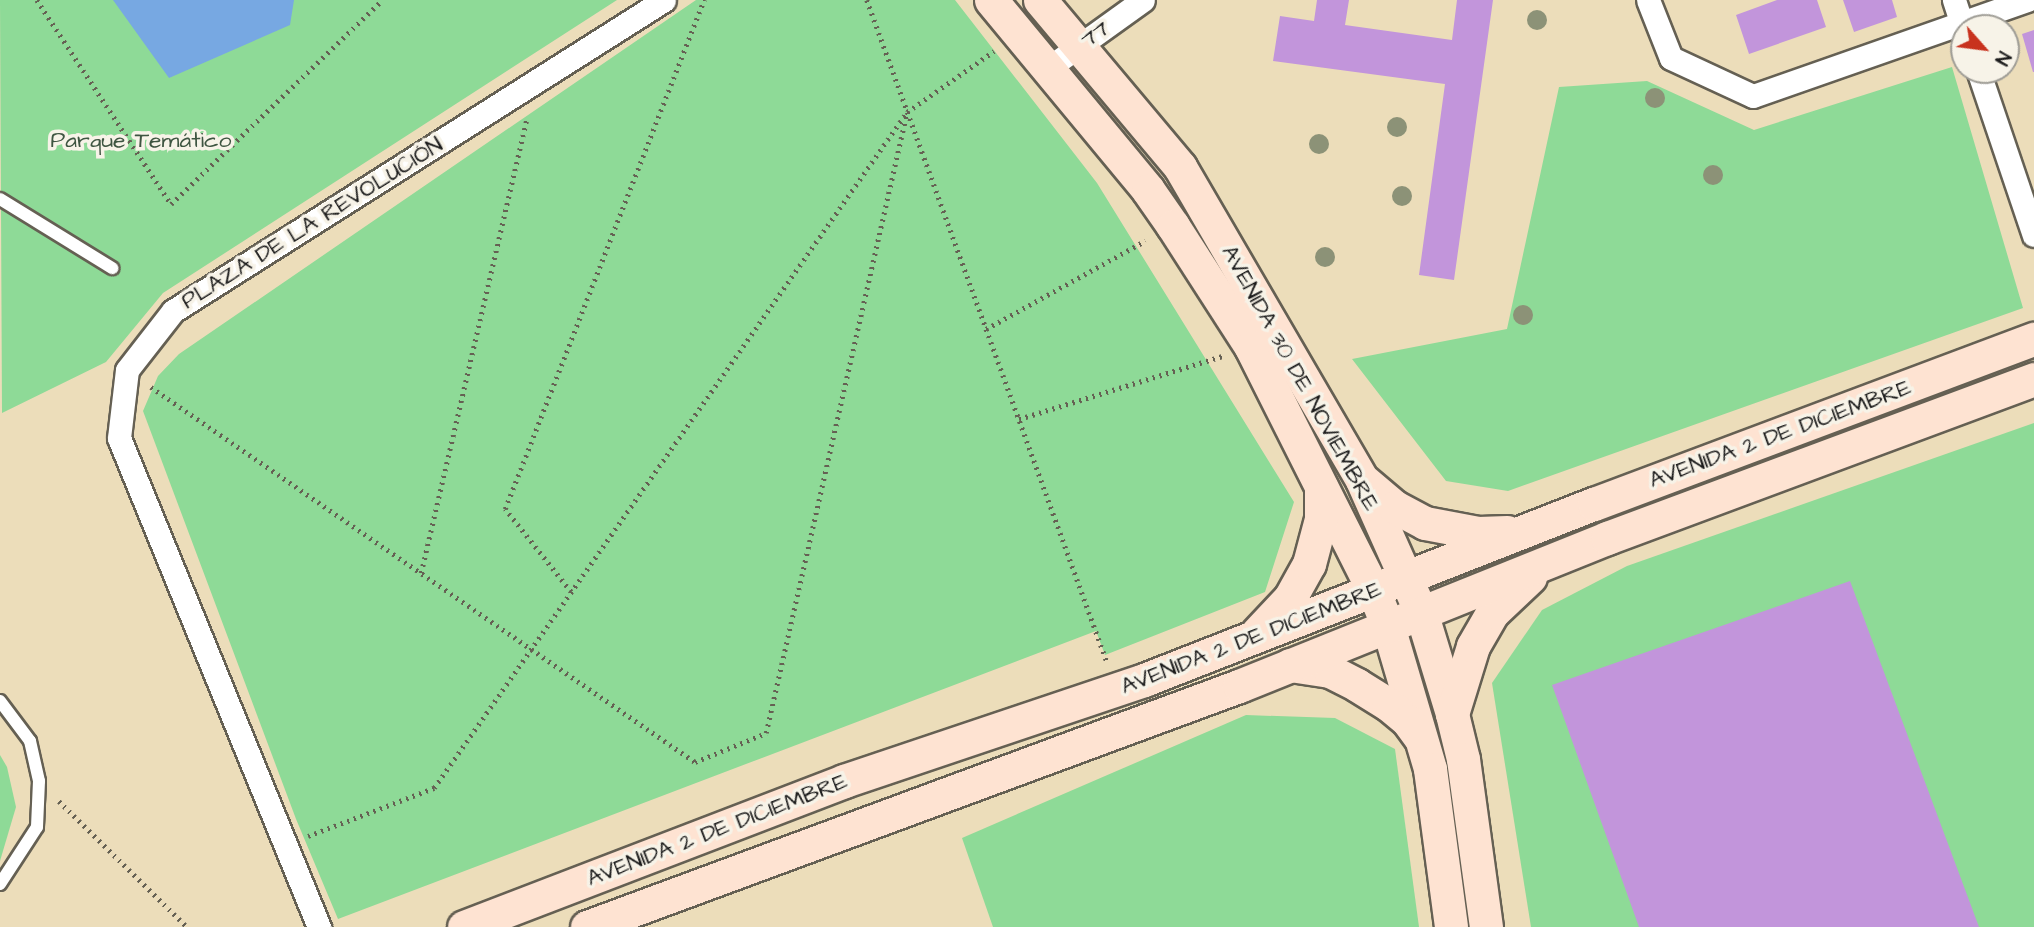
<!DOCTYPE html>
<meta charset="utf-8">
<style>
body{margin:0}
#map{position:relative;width:2034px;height:927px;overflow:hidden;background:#ecddba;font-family:"Architects Daughter",sans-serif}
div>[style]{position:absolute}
.green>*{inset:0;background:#8eda97}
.water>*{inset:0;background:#77a8e2}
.building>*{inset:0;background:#c295db}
.path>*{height:4.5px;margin-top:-2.25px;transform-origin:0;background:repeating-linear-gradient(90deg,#656053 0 2px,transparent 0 7px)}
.roads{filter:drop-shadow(2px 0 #656053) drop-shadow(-2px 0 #656053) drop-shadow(0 2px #656053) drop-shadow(0 -2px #656053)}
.lane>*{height:12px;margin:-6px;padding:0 6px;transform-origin:6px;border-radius:6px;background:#fff}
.street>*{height:23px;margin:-11.5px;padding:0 11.5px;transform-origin:11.5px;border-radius:11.5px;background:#fff}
.secondary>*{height:33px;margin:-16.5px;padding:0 16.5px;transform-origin:16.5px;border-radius:16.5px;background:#fee3d2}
.trees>*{width:20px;height:20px;margin:-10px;border-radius:50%;background:#8c9277}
span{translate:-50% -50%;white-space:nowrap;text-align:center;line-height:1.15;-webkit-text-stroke:7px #f7f3e8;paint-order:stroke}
.street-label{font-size:23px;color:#1c1c1c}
.park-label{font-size:23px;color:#3e5541}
.north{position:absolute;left:1950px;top:14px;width:70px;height:70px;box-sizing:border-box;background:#f7f3e8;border:2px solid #9f9d96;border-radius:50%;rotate:118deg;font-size:19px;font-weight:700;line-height:28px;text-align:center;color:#1c1c1c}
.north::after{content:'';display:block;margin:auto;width:24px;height:32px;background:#c8321e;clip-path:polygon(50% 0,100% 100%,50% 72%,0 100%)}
</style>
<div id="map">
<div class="green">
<div style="clip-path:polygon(0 0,617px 0,163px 293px,106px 362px,2px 413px)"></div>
<div style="clip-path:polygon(696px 0,955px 0,1097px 183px,1294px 502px,1265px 592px,1105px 655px,1096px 631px,338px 919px,296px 819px,143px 411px,158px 376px,179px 354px)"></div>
<div style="clip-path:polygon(1952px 67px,2023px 308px,1508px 491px,1446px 481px,1352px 359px,1507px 329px,1559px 87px,1647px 81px,1754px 130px)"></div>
<div style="clip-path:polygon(2034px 423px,2034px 927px,1531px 927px,1492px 683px,1542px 610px,1627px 566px)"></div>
<div style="clip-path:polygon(1246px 715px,1335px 718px,1395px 749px,1419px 927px,993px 927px,962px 838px)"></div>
<div style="clip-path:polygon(0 755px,7px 767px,16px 807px,0 861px)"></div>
</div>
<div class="water">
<div style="clip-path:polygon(113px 0,294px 0,290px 25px,169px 78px)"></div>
</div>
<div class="building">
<div style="clip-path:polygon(1317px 0,1349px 0,1345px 25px,1452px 40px,1457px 0,1493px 0,1454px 280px,1419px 275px,1445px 84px,1273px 61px,1280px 16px,1314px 21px)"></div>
<div style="clip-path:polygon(1777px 0,1817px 0,1826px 27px,1749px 54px,1736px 15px)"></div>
<div style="clip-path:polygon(1843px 0,1892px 0,1897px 17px,1854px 32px)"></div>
<div style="clip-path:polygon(2034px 30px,2034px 72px,2033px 72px,2022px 34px)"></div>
<div style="clip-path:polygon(1850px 581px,1979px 927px,1639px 927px,1552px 685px)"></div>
</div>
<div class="path">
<div style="left:37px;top:0;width:244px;rotate:56.7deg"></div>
<div style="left:171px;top:204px;width:293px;rotate:-44deg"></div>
<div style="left:867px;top:0;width:704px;rotate:70.07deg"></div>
<div style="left:986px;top:329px;width:182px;rotate:-29deg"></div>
<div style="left:151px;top:387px;width:661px;rotate:34.58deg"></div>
<div style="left:695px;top:762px;width:77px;rotate:-22.2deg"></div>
<div style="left:766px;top:733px;width:637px;rotate:-77.21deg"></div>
<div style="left:1019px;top:419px;width:213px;rotate:-17.2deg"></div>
<div style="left:421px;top:573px;width:468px;rotate:-76.9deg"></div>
<div style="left:571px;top:592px;width:106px;rotate:-128.5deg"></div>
<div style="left:505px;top:509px;width:547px;rotate:-68.65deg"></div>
<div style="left:59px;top:801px;width:180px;rotate:44.5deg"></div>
<div style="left:308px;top:836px;width:135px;rotate:-20.9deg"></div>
<div style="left:434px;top:788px;width:825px;rotate:-55.02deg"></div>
<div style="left:907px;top:112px;width:106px;rotate:-35deg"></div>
</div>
<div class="roads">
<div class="lane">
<div style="left:0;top:199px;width:132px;rotate:31.6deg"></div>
<div style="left:0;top:701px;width:50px;rotate:53.1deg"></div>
<div style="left:30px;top:741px;width:41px;rotate:77.3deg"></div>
<div style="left:39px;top:781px;width:46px;rotate:92.5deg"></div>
<div style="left:37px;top:827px;width:68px;rotate:123deg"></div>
</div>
<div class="street">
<div style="left:1648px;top:0;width:62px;rotate:68.4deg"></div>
<div style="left:1671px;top:58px;width:90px;rotate:24.9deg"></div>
<div style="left:1753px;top:96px;width:290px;rotate:-19.3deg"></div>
<div style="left:1954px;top:0;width:32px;rotate:72deg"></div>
<div style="left:1047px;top:69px;width:118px;rotate:-35.7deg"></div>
<div style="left:1978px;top:70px;width:174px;rotate:71.3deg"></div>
<div style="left:319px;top:927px;width:528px;rotate:-112.24deg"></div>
<div style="left:119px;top:438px;width:68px;rotate:-83.3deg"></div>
<div style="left:127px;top:370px;width:75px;rotate:-52.1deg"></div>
<div style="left:173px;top:311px;width:581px;rotate:-32.35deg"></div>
</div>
<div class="secondary">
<div style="left:991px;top:0;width:246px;rotate:50.4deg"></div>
<div style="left:1148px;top:190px;width:44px;rotate:55.2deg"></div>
<div style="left:1173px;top:226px;width:144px;rotate:57.2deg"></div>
<div style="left:1251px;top:347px;width:274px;rotate:63.3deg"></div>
<div style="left:1374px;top:592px;width:37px;rotate:68deg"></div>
<div style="left:1388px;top:626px;width:149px;rotate:73.6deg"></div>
<div style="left:1430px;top:769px;width:159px;rotate:82.4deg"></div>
<div style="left:1040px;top:0;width:218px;rotate:50deg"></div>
<div style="left:1180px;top:167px;width:362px;rotate:59.8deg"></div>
<div style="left:1362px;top:480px;width:148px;rotate:66deg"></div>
<div style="left:1422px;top:615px;width:103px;rotate:73.1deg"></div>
<div style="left:1452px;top:714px;width:46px;rotate:76.3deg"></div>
<div style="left:1463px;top:759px;width:170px;rotate:82.2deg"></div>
<div style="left:1365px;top:482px;width:39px;rotate:40deg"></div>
<div style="left:1395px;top:507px;width:34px;rotate:28deg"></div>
<div style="left:1425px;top:523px;width:54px;rotate:10.7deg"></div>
<div style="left:1478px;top:533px;width:29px;rotate:-2deg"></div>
<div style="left:1257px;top:633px;width:48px;rotate:-46.7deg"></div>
<div style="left:1290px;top:598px;width:39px;rotate:-61deg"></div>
<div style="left:1309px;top:564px;width:47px;rotate:-75.1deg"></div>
<div style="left:1321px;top:519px;width:32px;rotate:-90deg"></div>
<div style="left:1290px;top:665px;width:40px;rotate:8.5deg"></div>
<div style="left:1330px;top:671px;width:30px;rotate:27deg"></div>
<div style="left:1357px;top:685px;width:36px;rotate:32deg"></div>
<div style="left:1388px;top:704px;width:26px;rotate:40deg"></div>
<div style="left:1408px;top:721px;width:19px;rotate:54deg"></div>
<div style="left:1452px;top:714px;width:71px;rotate:-72.8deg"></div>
<div style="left:1473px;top:646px;width:39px;rotate:-60deg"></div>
<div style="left:1493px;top:612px;width:51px;rotate:-43.4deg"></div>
<div style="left:464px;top:927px;width:407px;rotate:-21deg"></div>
<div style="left:844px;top:781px;width:317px;rotate:-18.6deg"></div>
<div style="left:1144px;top:680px;width:483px;rotate:-21.4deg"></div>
<div style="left:1594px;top:504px;width:470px;rotate:-20.6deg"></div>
<div style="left:587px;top:927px;width:695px;rotate:-20.29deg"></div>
<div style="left:1239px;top:686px;width:397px;rotate:-21.9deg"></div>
<div style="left:1607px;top:538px;width:456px;rotate:-20.4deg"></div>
</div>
</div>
<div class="trees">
<div style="left:1537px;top:20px"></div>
<div style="left:1655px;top:98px"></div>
<div style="left:1397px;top:127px"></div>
<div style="left:1319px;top:144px"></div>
<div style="left:1713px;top:175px"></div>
<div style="left:1402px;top:196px"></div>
<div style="left:1325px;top:257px"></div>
<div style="left:1523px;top:315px"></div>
</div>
<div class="street-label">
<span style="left:1095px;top:34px;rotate:-36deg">77</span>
<span style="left:312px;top:223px;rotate:-32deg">PLAZA DE LA REVOLUCIÓN</span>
<span style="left:1300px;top:378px;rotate:61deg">AVENIDA 30 DE NOVIEMBRE</span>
<span style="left:1780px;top:434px;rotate:-20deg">AVENIDA 2 DE DICIEMBRE</span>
<span style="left:1251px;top:638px;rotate:-21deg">AVENIDA 2 DE DICIEMBRE</span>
<span style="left:717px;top:830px;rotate:-21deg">AVENIDA 2 DE DICIEMBRE</span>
</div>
<div class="park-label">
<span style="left:141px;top:140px">Parque Temático</span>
</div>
<div class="north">N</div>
</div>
